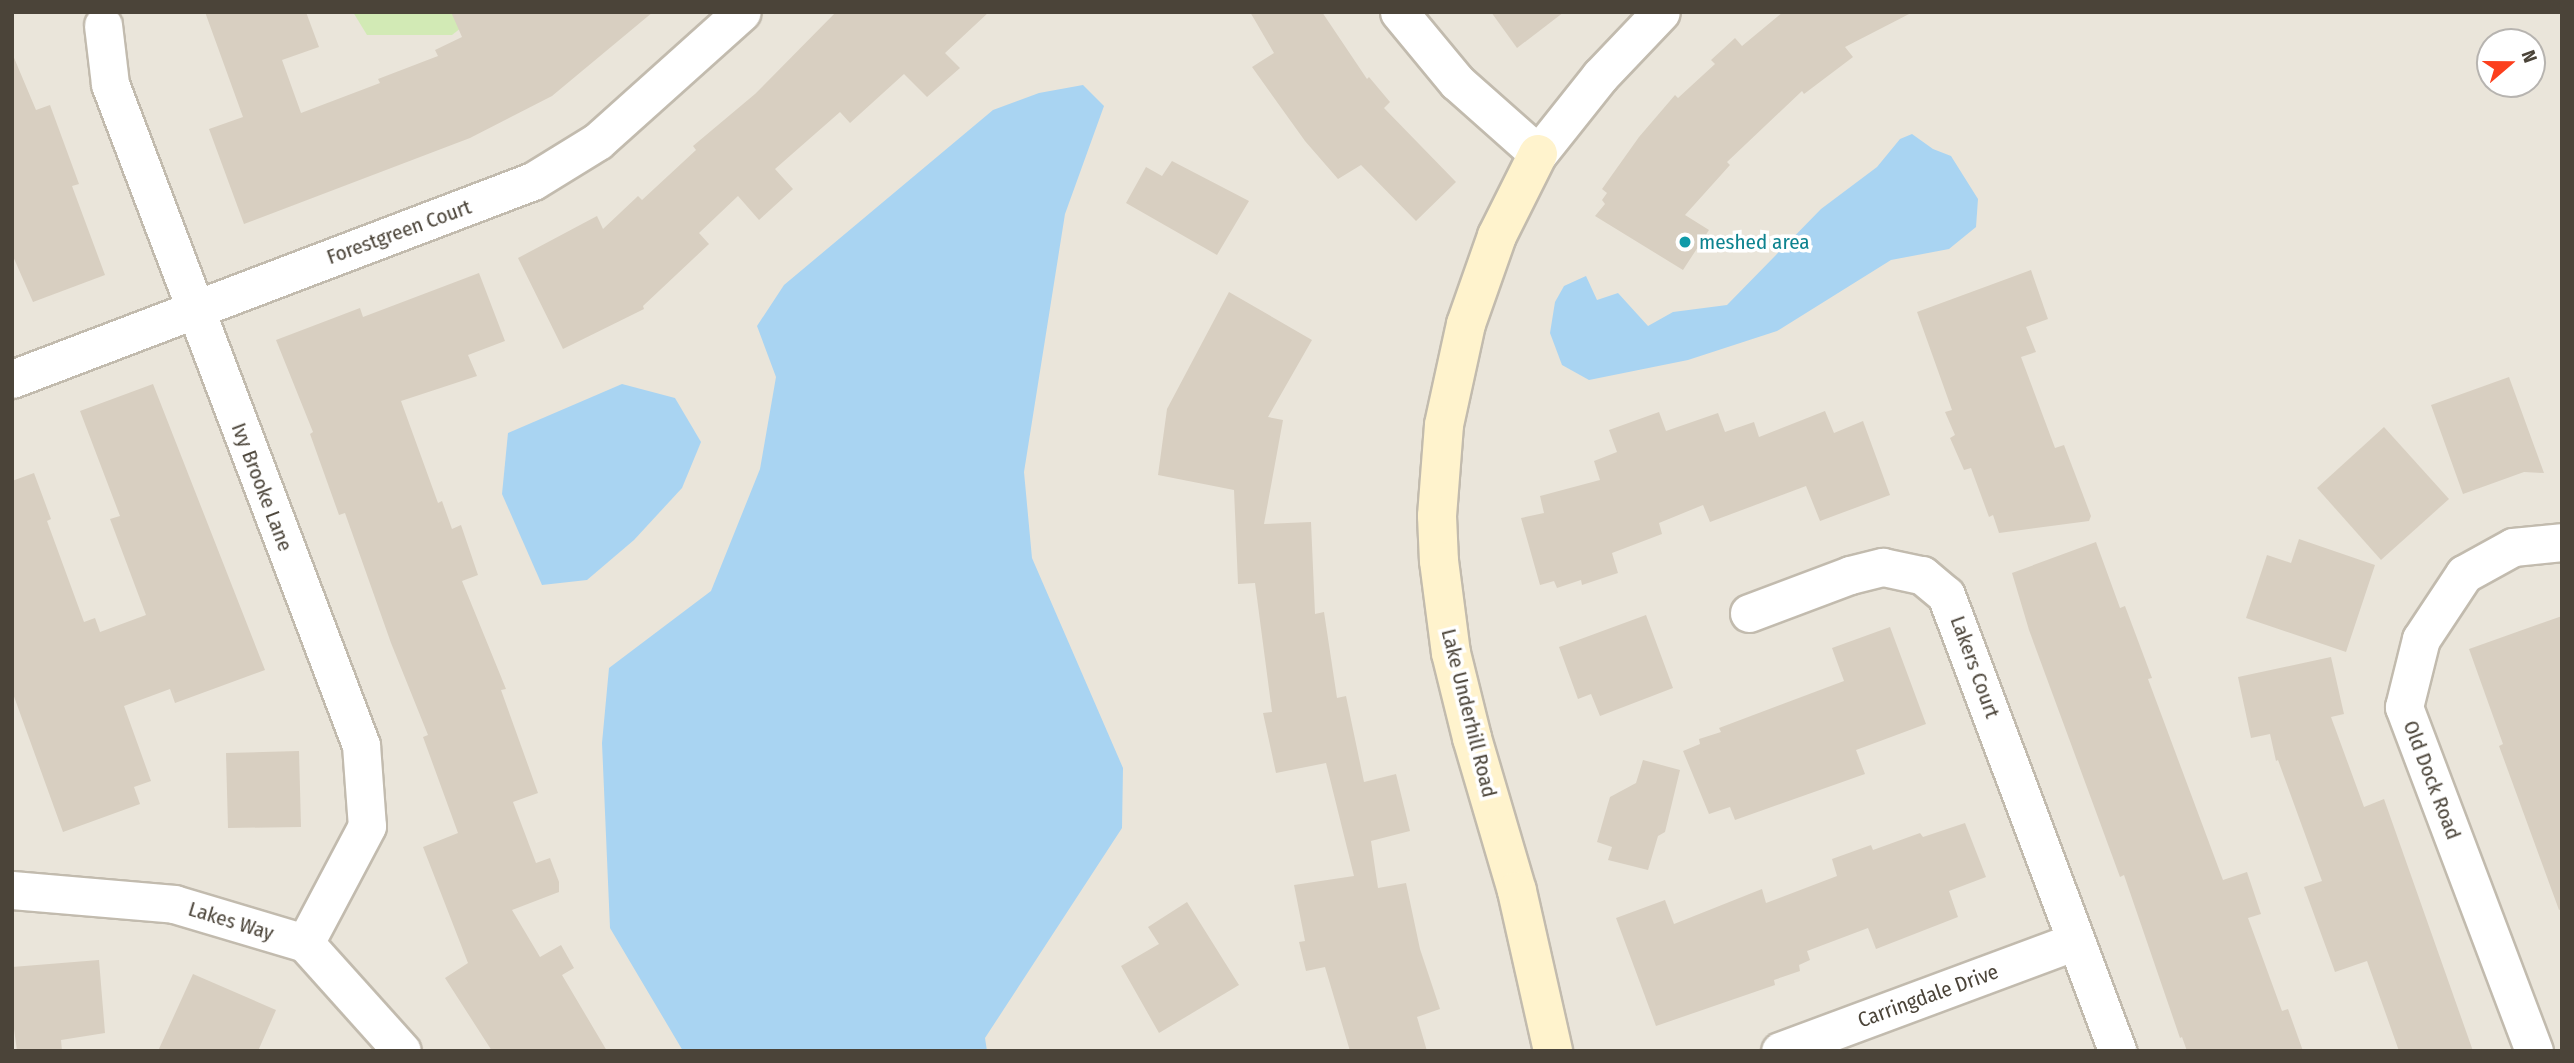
<!DOCTYPE html>
<style>
body{margin:0}
#map{position:relative;width:2574px;height:1063px;overflow:hidden;background:#f6f3ec;font-family:"Fira Sans Condensed",sans-serif}
div>[style]{position:absolute}
.residential>*{inset:0;background:#eae5da}
.green>*{inset:0;background:#d2eab5}
.water>*{inset:0;background:#a9d4f2}
.building>*{inset:0;background:#d8cfc1}
.roads{filter:drop-shadow(2px 0 #c2bbae) drop-shadow(-2px 0 #c2bbae) drop-shadow(0 2px #c2bbae) drop-shadow(0 -2px #c2bbae)}
.street>*{height:37px;margin:-18.5px;padding:0 18.5px;transform-origin:18.5px;border-radius:18.5px;background:#fff}
.secondary>*{height:38px;margin:-19px;padding:0 19px;transform-origin:19px;border-radius:19px;background:#fff3cd}
.dots>*{width:19px;height:19px;translate:-50% -50%;box-sizing:border-box;border:4px solid #fff;border-radius:50%}
span{translate:-50% -50%;white-space:nowrap;text-align:center;line-height:1.15;-webkit-text-stroke:7px #fff;paint-order:stroke}
.street-label{font-size:21px;color:#4b4439}
.culture-label{font-size:21px;color:#0d838f}
.left{translate:0 -50%;text-align:left}
.frame{position:absolute;inset:0;border:14px solid #4b4439;pointer-events:none}
.north{position:absolute;left:2476px;top:28px;width:70px;height:70px;box-sizing:border-box;background:#fff;border:2px solid #b7b4b0;border-radius:50%;rotate:70deg;font-size:19px;font-weight:700;line-height:28px;text-align:center;color:#4b4439}
.north::after{content:'';display:block;margin:auto;width:24px;height:32px;background:#fc3f1d;clip-path:polygon(50% 0,100% 100%,50% 72%,0 100%)}
</style>
<div id="map">
<div class="residential">
<div style="clip-path:polygon(evenodd,12px 12px,2562px 12px,2562px 1051px,12px 1051px,12px 12px,2490px 42px,2532px 42px,2532px 84px,2490px 84px,2490px 42px)"></div>
</div>
<div class="green">
<div style="clip-path:polygon(353px 12px,481px 12px,452px 35px,367px 35px)"></div>
</div>
<div class="water">
<div style="clip-path:polygon(1083px 85px,1104px 106px,1065px 214px,1024px 472px,1032px 558px,1123px 768px,1122px 828px,985px 1038px,987px 1051px,683px 1051px,610px 928px,602px 743px,609px 668px,711px 591px,760px 469px,776px 377px,757px 326px,784px 285px,993px 110px,1039px 93px)"></div>
<div style="clip-path:polygon(1912px 134px,1933px 149px,1951px 156px,1978px 199px,1976px 227px,1949px 249px,1891px 260px,1777px 331px,1688px 360px,1589px 380px,1562px 365px,1550px 333px,1555px 302px,1564px 286px,1586px 276px,1597px 300px,1618px 293px,1648px 326px,1673px 312px,1727px 305px,1821px 209px,1877px 167px,1900px 139px)"></div>
<div style="clip-path:polygon(622px 384px,675px 398px,701px 442px,682px 488px,634px 540px,587px 580px,542px 585px,502px 494px,508px 433px)"></div>
</div>
<div class="building">
<div style="clip-path:polygon(205px 12px,306px 12px,319px 47px,282px 60px,301px 113px,380px 83px,378px 79px,438px 56px,435px 50px,462px 37px,451px 12px,653px 12px,552px 96px,470px 138px,244px 224px,209px 129px,243px 117px)"></div>
<div style="clip-path:polygon(836px 12px,989px 12px,945px 53px,960px 68px,927px 97px,904px 74px,850px 123px,840px 112px,775px 169px,793px 189px,759px 220px,738px 196px,699px 233px,709px 244px,643px 306px,644px 309px,563px 349px,518px 258px,597px 216px,603px 229px,638px 196px,642px 200px,696px 150px,693px 146px,755px 94px)"></div>
<div style="clip-path:polygon(1250px 12px,1322px 12px,1367px 79px,1369px 77px,1390px 102px,1384px 108px,1456px 182px,1416px 221px,1361px 165px,1338px 179px,1305px 141px,1252px 67px,1274px 53px)"></div>
<div style="clip-path:polygon(1491px 12px,1564px 12px,1517px 48px)"></div>
<div style="clip-path:polygon(1783px 12px,1913px 12px,1845px 47px,1853px 57px,1804px 94px,1802px 91px,1727px 162px,1730px 165px,1685px 215px,1709px 230px,1683px 270px,1595px 216px,1605px 204px,1602px 200px,1607px 193px,1602px 189px,1639px 137px,1675px 95px,1678px 98px,1715px 64px,1711px 60px,1735px 38px,1742px 46px)"></div>
<div style="clip-path:polygon(12px 53px,36px 110px,50px 105px,79px 184px,72px 186px,105px 275px,33px 302px,12px 254px)"></div>
<div style="clip-path:polygon(1172px 161px,1249px 201px,1217px 255px,1126px 203px,1146px 167px,1162px 176px)"></div>
<div style="clip-path:polygon(2031px 270px,2048px 319px,2026px 327px,2036px 352px,2021px 357px,2055px 448px,2064px 445px,2091px 516px,2089px 521px,1999px 533px,1993px 515px,1989px 517px,1971px 468px,1964px 470px,1950px 438px,1955px 435px,1945px 412px,1952px 410px,1917px 312px)"></div>
<div style="clip-path:polygon(479px 273px,505px 341px,468px 355px,477px 376px,401px 401px,438px 503px,442px 501px,452px 529px,461px 525px,478px 575px,462px 581px,506px 689px,501px 690px,538px 793px,513px 802px,536px 863px,550px 858px,559px 882px,559px 892px,512px 910px,540px 957px,561px 945px,574px 968px,562px 975px,607px 1051px,492px 1051px,445px 978px,468px 963px,423px 847px,458px 833px,423px 737px,428px 735px,391px 643px,345px 513px,339px 515px,310px 434px,313px 432px,276px 340px,360px 308px,363px 317px)"></div>
<div style="clip-path:polygon(1229px 292px,1312px 340px,1268px 417px,1283px 420px,1264px 524px,1311px 522px,1315px 614px,1324px 612px,1337px 698px,1346px 696px,1364px 782px,1396px 774px,1410px 831px,1371px 841px,1378px 888px,1406px 883px,1420px 949px,1440px 1009px,1417px 1017px,1427px 1051px,1350px 1051px,1325px 967px,1306px 971px,1299px 942px,1305px 941px,1294px 885px,1354px 876px,1326px 763px,1276px 773px,1263px 713px,1272px 712px,1255px 583px,1238px 584px,1234px 490px,1158px 475px,1167px 409px)"></div>
<div style="clip-path:polygon(2509px 377px,2544px 473px,2524px 472px,2463px 494px,2431px 405px)"></div>
<div style="clip-path:polygon(153px 384px,265px 670px,175px 703px,170px 689px,124px 706px,151px 781px,134px 787px,140px 804px,63px 832px,12px 691px,12px 481px,34px 473px,51px 519px,47px 521px,84px 622px,95px 618px,100px 632px,146px 615px,110px 519px,120px 516px,80px 411px)"></div>
<div style="clip-path:polygon(1825px 411px,1834px 433px,1863px 421px,1890px 495px,1820px 521px,1806px 486px,1710px 522px,1703px 505px,1659px 523px,1662px 534px,1612px 553px,1618px 573px,1582px 585px,1581px 580px,1557px 588px,1554px 581px,1540px 585px,1521px 518px,1544px 513px,1540px 496px,1600px 480px,1594px 461px,1617px 452px,1609px 430px,1659px 412px,1666px 431px,1718px 413px,1725px 432px,1754px 422px,1759px 437px)"></div>
<div style="clip-path:polygon(2384px 427px,2449px 499px,2381px 560px,2317px 488px)"></div>
<div style="clip-path:polygon(2299px 539px,2375px 565px,2346px 652px,2246px 618px,2267px 555px,2291px 563px)"></div>
<div style="clip-path:polygon(2096px 542px,2120px 608px,2125px 606px,2152px 678px,2148px 679px,2223px 880px,2247px 872px,2261px 914px,2248px 918px,2282px 1011px,2288px 1009px,2303px 1051px,2187px 1051px,2182px 1037px,2180px 1038px,2124px 875px,2120px 877px,2029px 630px,2012px 573px)"></div>
<div style="clip-path:polygon(1646px 615px,1673px 688px,1600px 716px,1591px 694px,1578px 699px,1559px 647px)"></div>
<div style="clip-path:polygon(2562px 616px,2562px 909px,2559px 910px,2499px 746px,2503px 744px,2469px 649px)"></div>
<div style="clip-path:polygon(1890px 627px,1926px 724px,1856px 750px,1865px 774px,1735px 820px,1730px 807px,1709px 814px,1683px 751px,1700px 744px,1699px 739px,1721px 732px,1719px 728px,1844px 681px,1832px 648px)"></div>
<div style="clip-path:polygon(2331px 657px,2344px 714px,2331px 717px,2364px 807px,2384px 799px,2473px 1051px,2399px 1051px,2367px 961px,2335px 972px,2304px 887px,2322px 881px,2278px 760px,2276px 761px,2270px 734px,2251px 738px,2238px 677px)"></div>
<div style="clip-path:polygon(299px 751px,301px 827px,228px 828px,226px 753px)"></div>
<div style="clip-path:polygon(1643px 760px,1680px 770px,1665px 832px,1658px 836px,1648px 870px,1608px 860px,1612px 847px,1597px 842px,1610px 797px,1636px 783px)"></div>
<div style="clip-path:polygon(1965px 823px,1986px 877px,1949px 891px,1958px 917px,1876px 949px,1868px 928px,1807px 951px,1810px 960px,1799px 965px,1800px 971px,1774px 980px,1775px 985px,1656px 1026px,1616px 918px,1665px 900px,1674px 924px,1762px 889px,1766px 903px,1837px 876px,1832px 859px,1871px 845px,1873px 850px,1920px 833px,1923px 837px)"></div>
<div style="clip-path:polygon(1187px 902px,1239px 985px,1159px 1033px,1121px 966px,1159px 944px,1148px 927px)"></div>
<div style="clip-path:polygon(99px 960px,105px 1033px,61px 1040px,62px 1051px,17px 1051px,12px 1014px,12px 967px)"></div>
<div style="clip-path:polygon(193px 974px,276px 1010px,258px 1051px,158px 1051px)"></div>
</div>
<div class="roads">
<div class="street">
<div style="left:1399px;top:12px;width:91px;rotate:50.4deg"></div>
<div style="left:1457px;top:82px;width:108px;rotate:41.6deg"></div>
<div style="left:1538px;top:154px;width:100px;rotate:-51.5deg"></div>
<div style="left:1600px;top:76px;width:88px;rotate:-46.4deg"></div>
<div style="left:103px;top:25px;width:59px;rotate:83.2deg"></div>
<div style="left:110px;top:84px;width:707px;rotate:69.21deg"></div>
<div style="left:361px;top:745px;width:81px;rotate:85.8deg"></div>
<div style="left:367px;top:826px;width:132px;rotate:117.9deg"></div>
<div style="left:12px;top:379px;width:557px;rotate:-20.81deg"></div>
<div style="left:533px;top:181px;width:76px;rotate:-31.6deg"></div>
<div style="left:598px;top:141px;width:193px;rotate:-41.9deg"></div>
<div style="left:1749px;top:613px;width:108px;rotate:-20.6deg"></div>
<div style="left:1850px;top:575px;width:34px;rotate:-14deg"></div>
<div style="left:1883px;top:567px;width:40px;rotate:12deg"></div>
<div style="left:1922px;top:575px;width:31px;rotate:40deg"></div>
<div style="left:1946px;top:595px;width:487px;rotate:69.4deg"></div>
<div style="left:12px;top:890px;width:163px;rotate:4.9deg"></div>
<div style="left:174px;top:904px;width:137px;rotate:16.6deg"></div>
<div style="left:305px;top:943px;width:145px;rotate:48.1deg"></div>
<div style="left:1780px;top:1051px;width:315px;rotate:-20.4deg"></div>
<div style="left:2534px;top:1051px;width:368px;rotate:-110.7deg"></div>
<div style="left:2404px;top:707px;width:70px;rotate:-76deg"></div>
<div style="left:2421px;top:639px;width:78px;rotate:-56.5deg"></div>
<div style="left:2464px;top:574px;width:56px;rotate:-28.9deg"></div>
<div style="left:2513px;top:547px;width:49px;rotate:-5.8deg"></div>
</div>
<div class="secondary">
<div style="left:1538px;top:154px;width:92px;rotate:116.6deg"></div>
<div style="left:1497px;top:236px;width:93px;rotate:109.4deg"></div>
<div style="left:1466px;top:324px;width:103px;rotate:102.3deg"></div>
<div style="left:1444px;top:425px;width:91px;rotate:94.4deg"></div>
<div style="left:1437px;top:516px;width:45px;rotate:87.5deg"></div>
<div style="left:1439px;top:561px;width:93px;rotate:82.6deg"></div>
<div style="left:1451px;top:653px;width:88px;rotate:76.1deg"></div>
<div style="left:1472px;top:738px;width:159px;rotate:73.6deg"></div>
<div style="left:1517px;top:891px;width:164px;rotate:77.3deg"></div>
</div>
</div>
<div class="dots">
<div style="left:1685px;top:242px;background:#0f9aa8"></div>
</div>
<div class="street-label">
<span style="left:399px;top:232px;rotate:-20deg">Forestgreen Court</span>
<span style="left:262px;top:487px;rotate:69deg">Ivy Brooke Lane</span>
<span style="left:1975px;top:667px;rotate:70deg">Lakers Court</span>
<span style="left:1469px;top:713px;rotate:76deg">Lake Underhill Road</span>
<span style="left:2432px;top:780px;rotate:69deg">Old Dock Road</span>
<span style="left:231px;top:921px;rotate:17deg">Lakes Way</span>
<span style="left:1928px;top:996px;rotate:-20deg">Carringdale Drive</span>
</div>
<div class="culture-label">
<span class="left" style="left:1699px;top:242px">meshed area</span>
</div>
<div class="frame"></div>
<div class="north">N</div>
</div>
